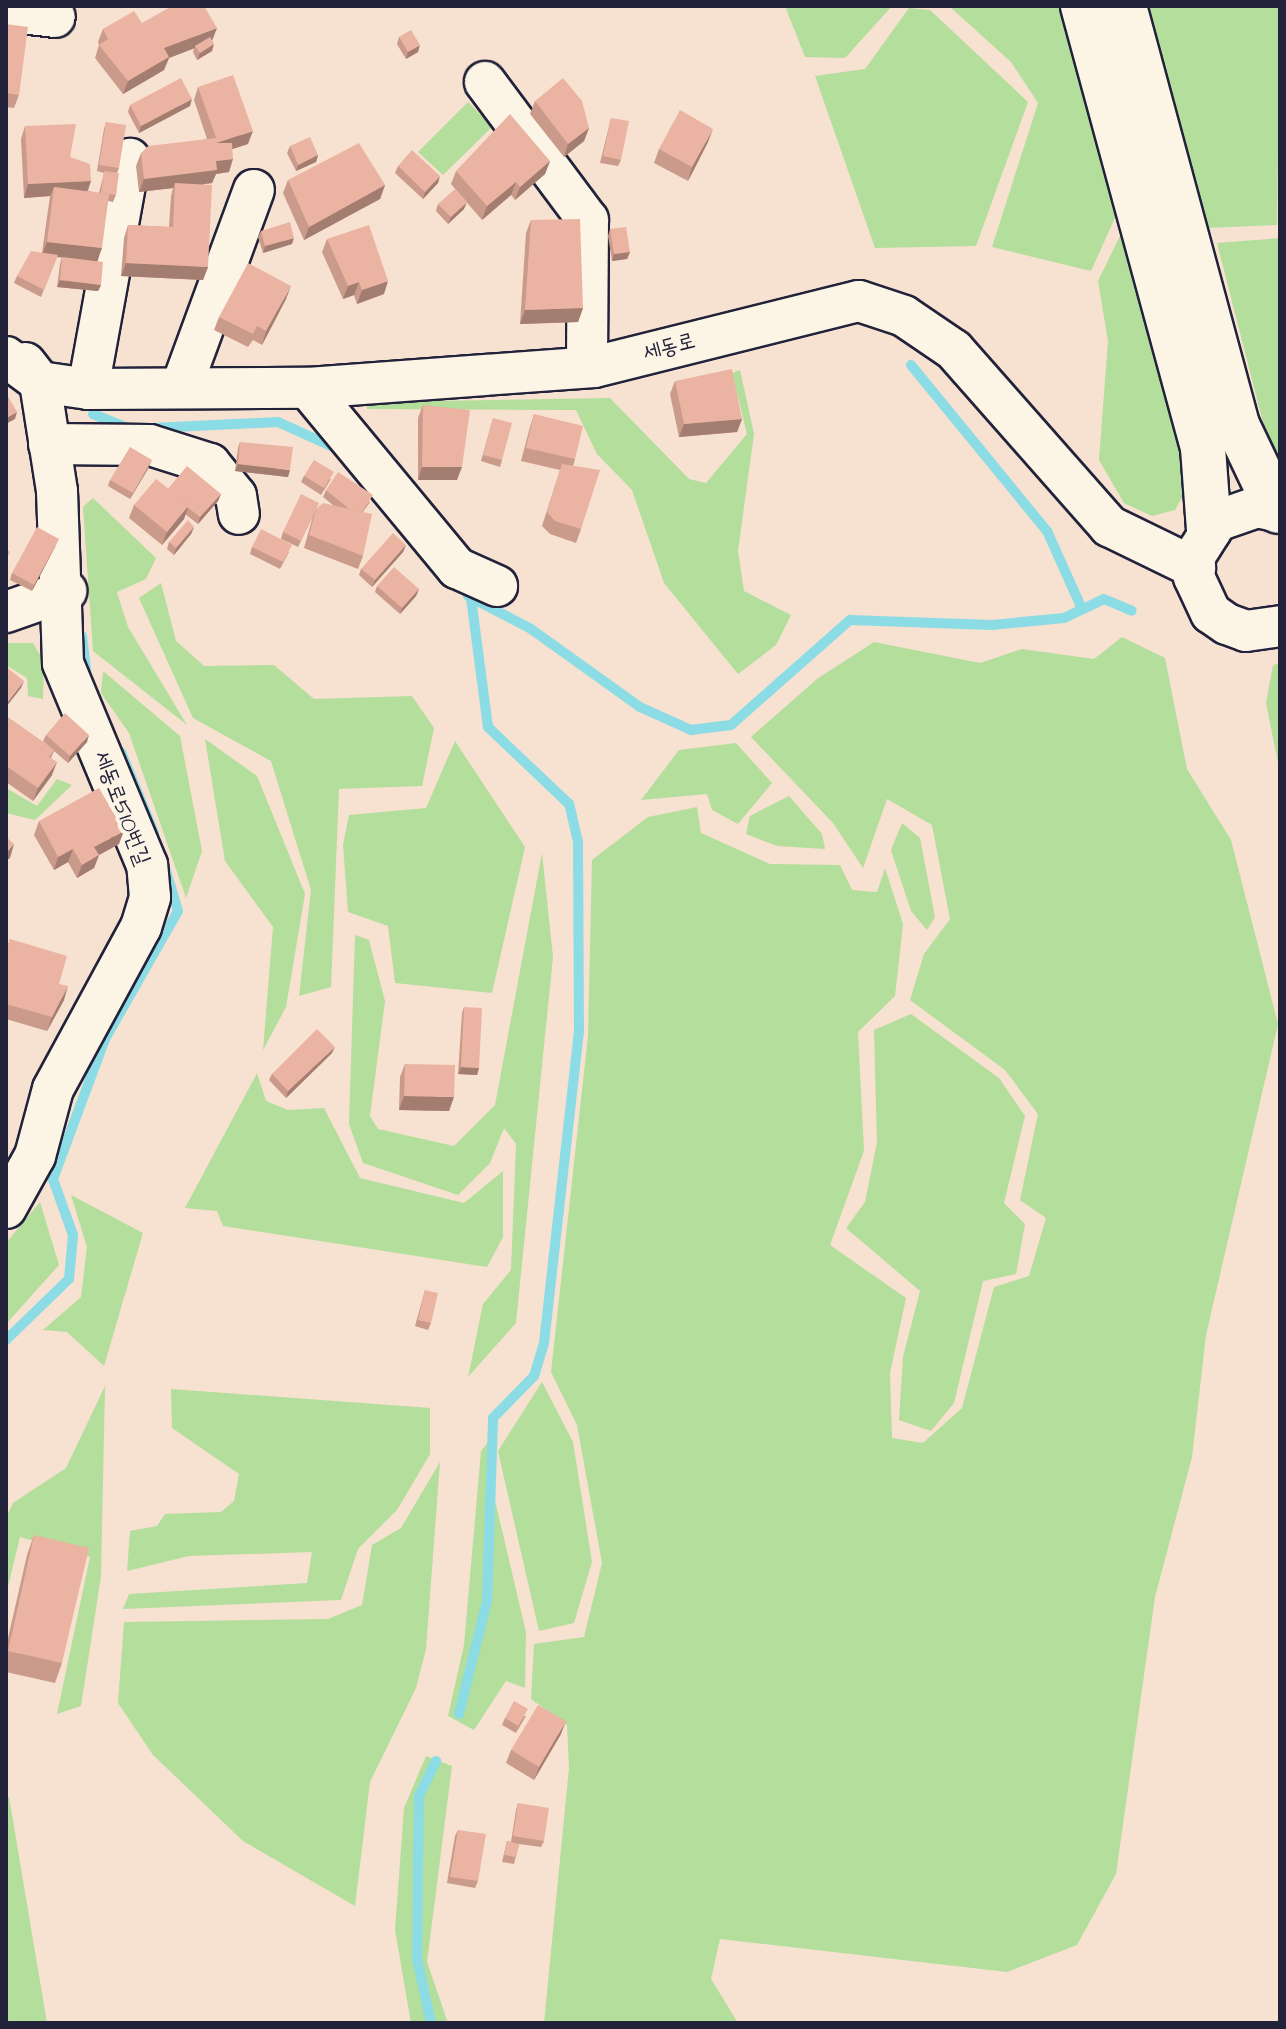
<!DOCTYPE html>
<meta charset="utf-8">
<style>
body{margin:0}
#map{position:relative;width:1286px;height:2029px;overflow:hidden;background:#f7e1d1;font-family:"Architects Daughter","Poor Story",sans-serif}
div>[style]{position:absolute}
.green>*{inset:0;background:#b3de9b}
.stream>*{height:10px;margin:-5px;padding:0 5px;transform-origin:5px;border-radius:5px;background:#8bdce4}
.roads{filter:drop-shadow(2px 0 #22223b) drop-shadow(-2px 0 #22223b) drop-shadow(0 2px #22223b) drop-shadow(0 -2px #22223b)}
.minor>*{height:40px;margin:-20px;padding:0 20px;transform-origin:20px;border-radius:20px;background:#fcf5e5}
.highway>*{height:44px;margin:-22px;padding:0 22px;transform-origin:22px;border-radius:22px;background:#fcf5e5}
.wall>*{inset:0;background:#ca9a8b}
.shaded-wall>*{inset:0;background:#a47d71}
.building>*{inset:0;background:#ebb3a2}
span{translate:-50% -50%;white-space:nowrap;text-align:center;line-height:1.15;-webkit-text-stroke:8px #fcf5e5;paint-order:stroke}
.street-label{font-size:22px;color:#22223b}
.frame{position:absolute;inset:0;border:8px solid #22223b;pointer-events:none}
</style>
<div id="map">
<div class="green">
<div style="clip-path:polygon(785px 6px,892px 6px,845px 58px,805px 57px)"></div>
<div style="clip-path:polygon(949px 6px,1065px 6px,1118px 211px,1091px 271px,992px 247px,1038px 103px,1011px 62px)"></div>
<div style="clip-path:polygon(1147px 6px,1280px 6px,1277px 225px,1207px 228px)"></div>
<div style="clip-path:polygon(909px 8px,930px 10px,1028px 102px,976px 246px,875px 248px,815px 76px,865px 69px)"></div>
<div style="clip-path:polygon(468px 102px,492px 127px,443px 175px,418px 152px)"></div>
<div style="clip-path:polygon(1121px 234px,1188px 459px,1189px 484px,1175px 510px,1152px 516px,1124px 503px,1099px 460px,1108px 341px,1098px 281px)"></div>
<div style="clip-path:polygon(1280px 238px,1280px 457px,1267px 438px,1217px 243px)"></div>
<div style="clip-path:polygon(740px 370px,754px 434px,738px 551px,744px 591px,791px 615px,776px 645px,738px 674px,664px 583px,632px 490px,597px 454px,576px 410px,367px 409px,367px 402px,610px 398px,689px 479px,706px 483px,747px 434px,732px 373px)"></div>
<div style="clip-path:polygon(93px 498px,156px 558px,146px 579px,117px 592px,128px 627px,187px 725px,93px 651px,83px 507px)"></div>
<div style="clip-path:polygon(161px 583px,176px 641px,204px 666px,274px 665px,314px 699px,412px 696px,434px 728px,422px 786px,339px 789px,331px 987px,299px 996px,311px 890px,271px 761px,193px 718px,139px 598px)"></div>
<div style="clip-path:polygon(1122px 637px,1165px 658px,1187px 769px,1231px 840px,1278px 1024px,1206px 1335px,1192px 1457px,1155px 1597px,1116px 1874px,1077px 1945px,1007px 1972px,720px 1939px,711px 1979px,738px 2023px,544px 2023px,569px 1768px,567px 1725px,531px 1699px,534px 1644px,584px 1637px,602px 1563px,577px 1425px,551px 1372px,588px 1036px,592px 860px,648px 817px,697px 807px,701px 833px,770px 864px,840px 865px,852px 890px,877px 892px,885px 868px,903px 924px,895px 996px,858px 1032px,864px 1151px,830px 1245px,906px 1298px,890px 1373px,892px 1438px,923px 1443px,962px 1408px,994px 1287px,1029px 1276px,1046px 1218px,1020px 1200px,1038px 1114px,1005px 1070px,910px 1000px,924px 954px,950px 919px,932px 825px,887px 799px,863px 868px,833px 823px,751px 737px,817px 679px,874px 642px,980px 663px,1022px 649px,1094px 659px)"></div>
<div style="clip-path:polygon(6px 643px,33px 643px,44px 662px,43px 699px,28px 696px,27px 678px,6px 665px)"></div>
<div style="clip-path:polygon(1280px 663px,1280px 773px,1266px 703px,1273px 665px)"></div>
<div style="clip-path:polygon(103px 671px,180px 736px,202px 851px,186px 898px,129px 733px,101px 693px)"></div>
<div style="clip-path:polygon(205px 739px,257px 776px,305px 894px,286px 1007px,263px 1050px,273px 927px,225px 861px)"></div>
<div style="clip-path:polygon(455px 741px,525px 847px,492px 993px,395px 983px,388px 926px,348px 912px,343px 845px,349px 815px,426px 808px)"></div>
<div style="clip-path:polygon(736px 743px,772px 783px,738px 824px,712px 810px,707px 794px,641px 800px,679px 750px)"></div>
<div style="clip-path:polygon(57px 779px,72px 785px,35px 820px,6px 813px,6px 788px,37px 806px)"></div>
<div style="clip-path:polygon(789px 796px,822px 834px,825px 849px,777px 846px,746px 834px,750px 816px)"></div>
<div style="clip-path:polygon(902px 823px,920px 838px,935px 917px,927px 930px,911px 911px,891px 850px)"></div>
<div style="clip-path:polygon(542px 853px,553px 957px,516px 1323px,468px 1377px,483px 1304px,511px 1270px,516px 1144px,504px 1128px,490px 1163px,458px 1195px,363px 1163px,349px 1124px,355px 935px,369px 940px,385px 1001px,370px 1116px,378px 1129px,454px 1146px,495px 1105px)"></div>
<div style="clip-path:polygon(911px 1014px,999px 1078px,1025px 1116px,1004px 1203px,1025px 1224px,1016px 1274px,983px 1281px,954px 1403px,931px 1431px,899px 1420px,903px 1357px,920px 1291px,846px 1228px,865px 1202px,877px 1142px,874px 1030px)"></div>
<div style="clip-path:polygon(257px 1073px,266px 1101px,288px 1110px,324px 1108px,360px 1178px,464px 1203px,503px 1171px,503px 1237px,487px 1267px,223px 1226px,217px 1211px,185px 1208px)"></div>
<div style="clip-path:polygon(71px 1195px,143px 1233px,104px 1366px,67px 1332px,43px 1330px,81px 1297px,87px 1247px)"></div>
<div style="clip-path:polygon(40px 1202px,59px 1265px,6px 1324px,6px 1243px)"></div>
<div style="clip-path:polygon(542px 1382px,573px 1442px,592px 1562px,574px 1623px,539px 1631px,498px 1451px)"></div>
<div style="clip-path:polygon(105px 1386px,101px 1576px,81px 1706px,57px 1714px,90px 1557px,20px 1537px,6px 1595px,6px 1518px,13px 1503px,66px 1468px)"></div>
<div style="clip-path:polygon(171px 1389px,430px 1408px,430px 1454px,397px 1510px,358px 1549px,341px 1600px,123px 1609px,129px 1594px,307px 1583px,312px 1552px,189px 1556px,127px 1571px,130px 1531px,157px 1526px,165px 1514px,221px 1512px,234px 1501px,239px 1474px,172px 1428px)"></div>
<div style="clip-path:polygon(489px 1441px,493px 1492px,526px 1632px,525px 1688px,506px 1681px,474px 1730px,448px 1716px,464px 1645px,481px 1451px)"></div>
<div style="clip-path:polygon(440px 1462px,426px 1649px,416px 1688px,370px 1782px,355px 1906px,243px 1841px,153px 1755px,118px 1703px,124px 1622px,328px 1619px,362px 1605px,372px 1545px,401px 1528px)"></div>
<div style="clip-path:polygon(426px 1756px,452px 1766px,427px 1962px,448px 2023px,411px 2023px,395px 1930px,404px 1808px)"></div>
<div style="clip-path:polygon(6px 1797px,9px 1797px,47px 2023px,9px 2023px,6px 2008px)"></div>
</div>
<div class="stream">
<div style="left:911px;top:365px;width:215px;rotate:50.7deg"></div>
<div style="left:1047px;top:531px;width:85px;rotate:65.8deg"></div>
<div style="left:93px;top:414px;width:38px;rotate:22deg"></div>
<div style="left:152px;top:428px;width:126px;rotate:-2.7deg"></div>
<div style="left:278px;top:422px;width:60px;rotate:24.4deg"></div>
<div style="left:468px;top:596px;width:71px;rotate:27.6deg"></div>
<div style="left:531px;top:629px;width:134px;rotate:35.6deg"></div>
<div style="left:640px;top:707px;width:56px;rotate:24.3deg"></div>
<div style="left:691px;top:730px;width:40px;rotate:-7.1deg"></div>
<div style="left:731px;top:725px;width:159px;rotate:-41.4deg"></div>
<div style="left:850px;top:620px;width:142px;rotate:2deg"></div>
<div style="left:992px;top:625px;width:72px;rotate:-5.6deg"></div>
<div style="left:1064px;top:618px;width:44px;rotate:-25.4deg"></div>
<div style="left:1104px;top:599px;width:30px;rotate:23deg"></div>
<div style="left:82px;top:636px;width:35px;rotate:83deg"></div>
<div style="left:121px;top:752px;width:87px;rotate:67.8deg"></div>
<div style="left:6px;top:1340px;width:88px;rotate:-44.1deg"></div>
<div style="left:69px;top:1279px;width:44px;rotate:-84.8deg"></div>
<div style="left:73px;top:1235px;width:59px;rotate:-109.7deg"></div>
<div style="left:53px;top:1179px;width:149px;rotate:-69.6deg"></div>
<div style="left:105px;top:1039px;width:147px;rotate:-60.3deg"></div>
<div style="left:178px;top:911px;width:42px;rotate:-106.7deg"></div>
<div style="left:459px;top:1714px;width:116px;rotate:-76.1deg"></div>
<div style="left:487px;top:1601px;width:183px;rotate:-88.1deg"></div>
<div style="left:493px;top:1418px;width:59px;rotate:-45.7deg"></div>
<div style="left:534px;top:1376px;width:34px;rotate:-73deg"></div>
<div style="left:544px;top:1343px;width:313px;rotate:-83.6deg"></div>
<div style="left:579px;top:1032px;width:190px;rotate:-90.3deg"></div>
<div style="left:578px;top:842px;width:39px;rotate:-103deg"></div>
<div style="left:569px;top:804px;width:112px;rotate:-136.5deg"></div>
<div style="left:488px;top:727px;width:130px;rotate:-97.5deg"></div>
<div style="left:431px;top:2023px;width:66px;rotate:-102.3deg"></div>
<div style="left:417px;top:1959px;width:163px;rotate:-89.3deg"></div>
<div style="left:419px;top:1796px;width:39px;rotate:-64deg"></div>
</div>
<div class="roads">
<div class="minor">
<div style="left:6px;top:11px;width:49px;rotate:7deg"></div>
<div style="left:485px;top:82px;width:172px;rotate:53.3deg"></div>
<div style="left:588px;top:220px;width:147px;rotate:90.4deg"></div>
<div style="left:6px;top:357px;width:42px;rotate:36.3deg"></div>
<div style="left:40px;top:382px;width:49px;rotate:8.3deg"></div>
<div style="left:88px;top:389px;width:220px;rotate:-0.3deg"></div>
<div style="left:308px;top:388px;width:287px;rotate:-4.2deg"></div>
<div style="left:594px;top:367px;width:273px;rotate:-14deg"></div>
<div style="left:859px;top:301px;width:47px;rotate:18.4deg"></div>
<div style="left:904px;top:316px;width:60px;rotate:34.2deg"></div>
<div style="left:954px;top:350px;width:235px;rotate:48.6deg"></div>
<div style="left:1109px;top:526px;width:96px;rotate:26deg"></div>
<div style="left:181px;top:388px;width:211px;rotate:-69.8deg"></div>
<div style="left:308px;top:388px;width:234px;rotate:50.4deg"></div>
<div style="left:457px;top:568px;width:44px;rotate:24.2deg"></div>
<div style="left:88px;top:389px;width:234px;rotate:-79.7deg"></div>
<div style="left:49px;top:444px;width:101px;rotate:0.6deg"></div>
<div style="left:150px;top:445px;width:63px;rotate:17.6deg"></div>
<div style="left:210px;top:464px;width:41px;rotate:50.9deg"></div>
<div style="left:236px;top:496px;width:18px;rotate:81deg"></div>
<div style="left:1280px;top:512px;width:24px;rotate:-168deg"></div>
<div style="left:1257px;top:507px;width:42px;rotate:160.7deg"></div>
<div style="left:1217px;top:521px;width:41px;rotate:122.2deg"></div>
<div style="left:1195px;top:556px;width:21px;rotate:93deg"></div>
<div style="left:1194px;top:577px;width:40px;rotate:65deg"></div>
<div style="left:1211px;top:613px;width:19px;rotate:35deg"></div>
<div style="left:1227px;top:624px;width:20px;rotate:20deg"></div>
<div style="left:1246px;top:631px;width:34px;rotate:-8deg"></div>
<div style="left:6px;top:612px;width:64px;rotate:-19.3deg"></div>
<div style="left:6px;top:1208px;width:60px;rotate:-60.9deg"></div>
<div style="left:35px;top:1156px;width:69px;rotate:-75deg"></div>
<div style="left:53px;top:1089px;width:184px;rotate:-61.5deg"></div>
<div style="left:141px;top:927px;width:31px;rotate:-73deg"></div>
<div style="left:150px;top:897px;width:32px;rotate:-95deg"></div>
<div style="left:147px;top:865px;width:219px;rotate:-112.6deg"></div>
<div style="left:63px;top:663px;width:172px;rotate:-92deg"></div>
<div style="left:57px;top:491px;width:110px;rotate:-98.9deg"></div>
<div style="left:40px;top:382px;width:24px;rotate:-128deg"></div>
</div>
<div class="highway">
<div style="left:1083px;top:6px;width:458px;rotate:74.8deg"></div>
<div style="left:1203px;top:448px;width:82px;rotate:85.8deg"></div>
<div style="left:1124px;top:6px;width:434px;rotate:74.9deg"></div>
<div style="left:1237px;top:425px;width:95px;rotate:64.5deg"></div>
</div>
</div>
<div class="wall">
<div style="clip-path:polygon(142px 23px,212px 41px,212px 51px,197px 60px,193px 52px,194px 48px,169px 58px,164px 70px,123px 94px,95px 58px,99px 45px,98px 42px,103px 29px)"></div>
<div style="clip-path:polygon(6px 24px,19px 95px,14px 108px,6px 107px)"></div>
<div style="clip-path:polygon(399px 37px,418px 52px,406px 59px,397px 44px)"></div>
<div style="clip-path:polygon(198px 87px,248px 144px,232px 149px,229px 172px,216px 174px,212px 183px,204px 184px,208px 267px,203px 280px,121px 276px,124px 238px,128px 225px,169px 227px,171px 196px,173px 188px,139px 192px,136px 166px,141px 153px,207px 139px,194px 100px)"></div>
<div style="clip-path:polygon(535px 101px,589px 128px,584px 141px,564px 157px,530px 114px)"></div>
<div style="clip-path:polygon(130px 105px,190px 106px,139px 133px,128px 112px)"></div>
<div style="clip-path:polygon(611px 118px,621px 160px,618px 166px,600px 163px)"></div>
<div style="clip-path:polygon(106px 122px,119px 168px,117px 173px,116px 195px,113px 202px,108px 201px,98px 261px,101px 285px,98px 291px,57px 287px,60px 264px,62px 257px,57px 257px,41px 297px,14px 283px,17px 276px,42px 253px,50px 196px,24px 198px,21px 139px,25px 126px,70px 157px,91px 181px,88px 191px,99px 193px,104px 173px,97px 171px,104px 129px)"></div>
<div style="clip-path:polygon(708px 142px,688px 181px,654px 163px,659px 149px)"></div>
<div style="clip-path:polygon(290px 146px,318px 155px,316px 162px,296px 171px,287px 153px)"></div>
<div style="clip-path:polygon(550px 161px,545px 174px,515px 200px,511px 195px,482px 220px,451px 184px,456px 171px)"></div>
<div style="clip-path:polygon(398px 166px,438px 183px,423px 199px,395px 173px)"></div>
<div style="clip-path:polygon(288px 180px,385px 185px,380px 199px,304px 240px,283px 193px)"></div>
<div style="clip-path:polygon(438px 204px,464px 209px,448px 224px,436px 211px)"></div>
<div style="clip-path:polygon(531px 220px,583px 308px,578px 322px,520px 324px,526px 233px)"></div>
<div style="clip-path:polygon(610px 229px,630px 252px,627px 259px,612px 261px,608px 236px)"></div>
<div style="clip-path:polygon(261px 231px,292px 244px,263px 253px,258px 237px)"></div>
<div style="clip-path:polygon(327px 239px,384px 294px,357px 304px,354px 295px,343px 299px,322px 252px)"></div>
<div style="clip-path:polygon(286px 299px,262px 345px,253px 340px,248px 347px,214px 330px,219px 317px)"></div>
<div style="clip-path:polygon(675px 381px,742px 419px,737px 432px,679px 437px,670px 394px)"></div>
<div style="clip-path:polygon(423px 405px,457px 480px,418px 480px,418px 418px)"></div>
<div style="clip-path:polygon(534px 414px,575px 459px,573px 466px,581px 529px,576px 543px,550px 534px,542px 526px,560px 470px,521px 461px,530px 427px)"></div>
<div style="clip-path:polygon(493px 418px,502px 460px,500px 467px,481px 461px)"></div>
<div style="clip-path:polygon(240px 442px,288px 477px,235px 471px,238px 448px)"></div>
<div style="clip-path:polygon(149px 467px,130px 499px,108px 486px,110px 480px)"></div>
<div style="clip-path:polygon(304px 476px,331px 479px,321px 495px,301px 482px)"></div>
<div style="clip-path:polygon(168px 489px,221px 494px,218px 501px,198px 524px,185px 514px,184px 519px,162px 545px,129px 518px,134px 505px)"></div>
<div style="clip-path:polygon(326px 490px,370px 502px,363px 512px,363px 556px,358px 569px,304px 548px,313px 516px,298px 547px,281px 539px,283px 532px,317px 508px,333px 505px,323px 497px)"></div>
<div style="clip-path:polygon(194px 527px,191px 534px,174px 555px,167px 549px,169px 542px)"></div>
<div style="clip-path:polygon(56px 545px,32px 591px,10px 580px,12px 573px)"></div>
<div style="clip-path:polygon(406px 545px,403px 552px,372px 587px,359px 575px,361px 569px)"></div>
<div style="clip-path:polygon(252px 547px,289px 552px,280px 569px,250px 554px)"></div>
<div style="clip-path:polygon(377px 586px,419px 589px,416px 596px,400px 614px,375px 592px)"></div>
<div style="clip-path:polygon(6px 716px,50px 747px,43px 741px,46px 735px,87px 742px,68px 763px,54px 751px,51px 758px,52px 775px,33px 801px,6px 782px)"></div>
<div style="clip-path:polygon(39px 821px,119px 844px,99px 855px,94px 868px,77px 878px,68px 862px,54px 870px,34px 835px)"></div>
<div style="clip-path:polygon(10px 939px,59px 984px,64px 1000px,47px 1031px,6px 1019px,6px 950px)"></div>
<div style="clip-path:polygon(464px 1007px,479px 1068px,477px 1075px,458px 1074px,462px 1013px)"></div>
<div style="clip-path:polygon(332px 1053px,286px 1098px,269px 1080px,272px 1074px)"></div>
<div style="clip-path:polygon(405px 1064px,449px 1111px,399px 1110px,400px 1077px)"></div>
<div style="clip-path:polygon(425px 1290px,431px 1323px,428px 1330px,415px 1326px)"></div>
<div style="clip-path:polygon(34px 1535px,62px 1663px,55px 1683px,6px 1672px,6px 1647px,27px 1555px)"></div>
<div style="clip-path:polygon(526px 1716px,516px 1733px,502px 1725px,505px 1718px)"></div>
<div style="clip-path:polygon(561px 1734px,534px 1780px,506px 1763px,511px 1750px)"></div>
<div style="clip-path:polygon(518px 1803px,544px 1841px,541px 1847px,519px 1844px,514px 1864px,502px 1862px,507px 1841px,511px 1842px,516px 1810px)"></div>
<div style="clip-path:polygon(458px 1830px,478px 1881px,475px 1888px,447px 1883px,455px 1836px)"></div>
</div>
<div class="shaded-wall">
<div style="clip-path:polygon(217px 28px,212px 41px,195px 46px,195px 48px,169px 58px,164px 70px,123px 94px,128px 81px,164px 48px)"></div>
<div style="clip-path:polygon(214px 44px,212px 51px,197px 60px,200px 53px)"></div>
<div style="clip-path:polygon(420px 45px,418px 52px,406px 59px,408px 52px)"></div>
<div style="clip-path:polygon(192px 99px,190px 106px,139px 133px,141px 126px)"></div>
<div style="clip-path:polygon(589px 128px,584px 141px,564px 157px,568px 144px)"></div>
<div style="clip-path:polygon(713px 129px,708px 142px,688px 181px,692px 167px)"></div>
<div style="clip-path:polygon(253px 131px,248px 144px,211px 156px,216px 143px)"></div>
<div style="clip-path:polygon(318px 155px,316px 162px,296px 171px,298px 165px)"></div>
<div style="clip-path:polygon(233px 159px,229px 172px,216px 174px,212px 183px,175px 188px,175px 183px,173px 188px,139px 192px,144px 179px,216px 161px)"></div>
<div style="clip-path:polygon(550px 161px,545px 174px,515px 200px,520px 187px)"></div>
<div style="clip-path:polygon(440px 176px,438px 183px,423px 199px,425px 192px)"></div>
<div style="clip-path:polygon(91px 181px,86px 194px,54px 187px,50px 196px,24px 198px,28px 184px)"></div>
<div style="clip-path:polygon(516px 182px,511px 195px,482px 220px,487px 206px)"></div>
<div style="clip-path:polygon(385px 185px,380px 199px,304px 240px,309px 227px)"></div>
<div style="clip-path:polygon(467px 202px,464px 209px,448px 224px,451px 217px)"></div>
<div style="clip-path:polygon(294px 238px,292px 244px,263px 253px,265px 246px)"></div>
<div style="clip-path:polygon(47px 242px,102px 248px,97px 262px,57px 257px,41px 297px,57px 257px,42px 255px)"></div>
<div style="clip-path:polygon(630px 252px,627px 259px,612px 261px,614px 254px)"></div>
<div style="clip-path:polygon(126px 263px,208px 267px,203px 280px,121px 276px)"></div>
<div style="clip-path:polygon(60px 280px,101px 285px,98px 291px,57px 287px)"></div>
<div style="clip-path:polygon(388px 281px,384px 294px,357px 304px,362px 290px)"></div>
<div style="clip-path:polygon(359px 282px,354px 295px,343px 299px,348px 286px)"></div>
<div style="clip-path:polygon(291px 286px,286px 299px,262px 345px,266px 331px)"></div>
<div style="clip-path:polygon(583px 308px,578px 322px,520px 324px,525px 310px)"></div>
<div style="clip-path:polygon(17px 412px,15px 419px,6px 424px,6px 418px)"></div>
<div style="clip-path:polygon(742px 419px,737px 432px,679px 437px,684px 424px)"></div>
<div style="clip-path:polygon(152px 460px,149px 467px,130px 499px,133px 493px)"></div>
<div style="clip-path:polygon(238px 464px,290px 470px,288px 477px,235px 471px)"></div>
<div style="clip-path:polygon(422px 467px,462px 467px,457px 480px,418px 480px)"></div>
<div style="clip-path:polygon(221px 494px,218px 501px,198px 524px,200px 517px)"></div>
<div style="clip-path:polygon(189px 505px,184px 519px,162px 545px,167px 532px)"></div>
<div style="clip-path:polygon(194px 527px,191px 534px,174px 555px,176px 548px)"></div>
<div style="clip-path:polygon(59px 539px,56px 545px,32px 591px,34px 585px)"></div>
<div style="clip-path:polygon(406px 545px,403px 552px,372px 587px,375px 580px)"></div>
<div style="clip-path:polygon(419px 589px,416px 596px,400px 614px,402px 608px)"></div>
<div style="clip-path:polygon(24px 681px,21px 688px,6px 707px,6px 704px)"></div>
<div style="clip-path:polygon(89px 735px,87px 742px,68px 763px,70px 756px)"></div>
<div style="clip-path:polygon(57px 762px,52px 775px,33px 801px,38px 788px)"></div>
<div style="clip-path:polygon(124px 831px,119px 844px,99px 855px,94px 868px,77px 878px,82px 865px,94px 847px)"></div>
<div style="clip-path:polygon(14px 844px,10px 858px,6px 861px,6px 853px)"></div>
<div style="clip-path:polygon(73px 849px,68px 862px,54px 870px,58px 857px)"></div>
<div style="clip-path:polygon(68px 986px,64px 1000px,47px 1031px,52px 1017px)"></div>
<div style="clip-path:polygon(335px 1047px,332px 1053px,286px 1098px,288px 1091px)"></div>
<div style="clip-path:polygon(461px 1067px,479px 1068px,477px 1075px,458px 1074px)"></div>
<div style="clip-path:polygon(404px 1096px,454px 1097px,449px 1111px,399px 1110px)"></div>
<div style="clip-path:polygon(566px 1721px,561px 1734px,534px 1780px,539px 1767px)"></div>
</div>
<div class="building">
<div style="clip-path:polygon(172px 6px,204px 6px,217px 28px,164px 48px,169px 57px,128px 81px,99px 45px,108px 39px,103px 29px,134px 11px,142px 23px)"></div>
<div style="clip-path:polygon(6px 24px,28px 27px,19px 95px,6px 93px)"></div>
<div style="clip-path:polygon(411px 30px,420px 45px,408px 52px,399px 37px)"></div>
<div style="clip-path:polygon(210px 37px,214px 44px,200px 53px,195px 46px)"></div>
<div style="clip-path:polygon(233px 75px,253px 131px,216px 143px,232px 143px,233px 159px,216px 161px,217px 170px,144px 179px,141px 153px,148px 146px,216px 138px,198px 87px)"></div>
<div style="clip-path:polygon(181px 78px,192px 99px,141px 126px,130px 105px)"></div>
<div style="clip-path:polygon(563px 78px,582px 101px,589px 128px,568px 144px,535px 101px)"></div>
<div style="clip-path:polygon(680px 110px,713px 129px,692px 167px,659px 149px)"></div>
<div style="clip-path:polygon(510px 114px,550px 161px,520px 187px,516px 182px,487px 206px,456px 171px)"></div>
<div style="clip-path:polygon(611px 118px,629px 121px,621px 160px,603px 156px)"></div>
<div style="clip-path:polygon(106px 122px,126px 125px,119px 168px,99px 165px)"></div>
<div style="clip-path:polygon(76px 124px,70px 157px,90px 164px,91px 181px,28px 184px,25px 126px)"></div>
<div style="clip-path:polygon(310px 137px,318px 155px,298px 165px,290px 146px)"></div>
<div style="clip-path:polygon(359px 143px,385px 185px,309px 227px,288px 180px)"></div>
<div style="clip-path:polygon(412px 150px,440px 176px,425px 192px,398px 166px)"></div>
<div style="clip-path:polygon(104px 171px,119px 173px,116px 195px,101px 193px)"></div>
<div style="clip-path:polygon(175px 183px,212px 185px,208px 267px,126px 263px,128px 225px,173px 227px)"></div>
<div style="clip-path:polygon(54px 187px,109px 194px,102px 248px,47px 242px)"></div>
<div style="clip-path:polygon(455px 189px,467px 202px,451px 217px,438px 204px)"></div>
<div style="clip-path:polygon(580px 219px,583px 308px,525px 310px,531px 220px)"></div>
<div style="clip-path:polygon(290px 222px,294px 238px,265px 246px,261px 231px)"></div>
<div style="clip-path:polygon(369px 225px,388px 281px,362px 290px,359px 282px,348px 286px,327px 239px)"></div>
<div style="clip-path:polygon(626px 227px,630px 252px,614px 254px,610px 229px)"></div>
<div style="clip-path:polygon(31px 251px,58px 255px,44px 290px,17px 276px)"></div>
<div style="clip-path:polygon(62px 257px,103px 262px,101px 285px,60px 280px)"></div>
<div style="clip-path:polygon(248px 263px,291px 286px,266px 331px,257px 326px,253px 334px,219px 317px)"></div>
<div style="clip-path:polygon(732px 369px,742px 419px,684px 424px,675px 381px)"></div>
<div style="clip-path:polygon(6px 393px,17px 412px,6px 418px)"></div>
<div style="clip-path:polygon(423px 405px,470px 410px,462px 467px,422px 467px)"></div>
<div style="clip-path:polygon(534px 414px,583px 426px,575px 459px,526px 448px)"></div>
<div style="clip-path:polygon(493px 418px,512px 423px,502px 460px,483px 455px)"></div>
<div style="clip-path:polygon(240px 442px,293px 447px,290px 470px,238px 464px)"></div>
<div style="clip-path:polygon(130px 447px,152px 460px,133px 493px,110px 480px)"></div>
<div style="clip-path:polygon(314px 460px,334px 472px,324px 488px,304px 476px)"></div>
<div style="clip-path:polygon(562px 464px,600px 470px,581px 529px,555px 521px,547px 512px)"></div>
<div style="clip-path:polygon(187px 466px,221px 494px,200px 517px,187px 507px,189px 505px,168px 489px)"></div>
<div style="clip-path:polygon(338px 472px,373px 495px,362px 512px,349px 509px,326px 490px)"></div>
<div style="clip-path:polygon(156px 479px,189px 505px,167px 532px,134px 505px)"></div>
<div style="clip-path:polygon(301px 494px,319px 503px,301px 541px,283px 532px)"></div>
<div style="clip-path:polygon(323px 503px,372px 514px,363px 556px,309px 535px,316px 509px)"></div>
<div style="clip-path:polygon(188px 520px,194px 527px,176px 548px,169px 542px)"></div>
<div style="clip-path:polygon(37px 527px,59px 539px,34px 585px,12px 573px)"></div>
<div style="clip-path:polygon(261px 529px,292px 545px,283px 562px,252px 547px)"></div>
<div style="clip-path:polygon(393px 533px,406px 545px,375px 580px,361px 569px)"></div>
<div style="clip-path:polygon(6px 549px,10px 552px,6px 559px)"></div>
<div style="clip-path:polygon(394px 567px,419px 589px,402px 608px,377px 586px)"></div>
<div style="clip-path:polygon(6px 667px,24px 681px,6px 704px)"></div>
<div style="clip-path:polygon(65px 713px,89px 735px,70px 756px,46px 735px)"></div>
<div style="clip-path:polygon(6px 716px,54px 750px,49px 757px,57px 762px,38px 788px,6px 766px)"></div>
<div style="clip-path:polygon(99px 788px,124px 831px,94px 847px,99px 855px,82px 865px,73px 849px,58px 857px,39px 821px)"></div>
<div style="clip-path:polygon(6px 837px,14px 844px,6px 853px)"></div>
<div style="clip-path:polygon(10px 939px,67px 956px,59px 984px,68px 986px,52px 1017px,6px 1004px,6px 953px)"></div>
<div style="clip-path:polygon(464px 1007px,482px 1008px,479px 1068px,461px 1067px)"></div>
<div style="clip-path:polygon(317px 1029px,335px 1047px,288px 1091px,272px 1074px)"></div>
<div style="clip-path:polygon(405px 1064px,455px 1065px,454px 1097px,404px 1096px)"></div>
<div style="clip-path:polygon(425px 1290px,438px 1293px,431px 1323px,418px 1320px)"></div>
<div style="clip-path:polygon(34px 1535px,89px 1548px,62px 1663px,8px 1651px)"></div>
<div style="clip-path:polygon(514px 1701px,528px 1709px,518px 1726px,505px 1718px)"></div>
<div style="clip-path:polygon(538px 1705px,566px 1721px,539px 1767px,511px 1750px)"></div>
<div style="clip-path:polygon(518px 1803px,549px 1808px,544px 1841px,513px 1836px)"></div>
<div style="clip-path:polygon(458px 1830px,486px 1834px,478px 1881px,450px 1877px)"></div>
<div style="clip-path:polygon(507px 1841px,519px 1844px,516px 1857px,504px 1855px)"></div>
</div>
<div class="street-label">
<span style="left:669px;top:347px;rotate:-15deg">세동로</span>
<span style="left:122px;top:808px;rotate:69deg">세동로510번길</span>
</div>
<div class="frame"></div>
</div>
